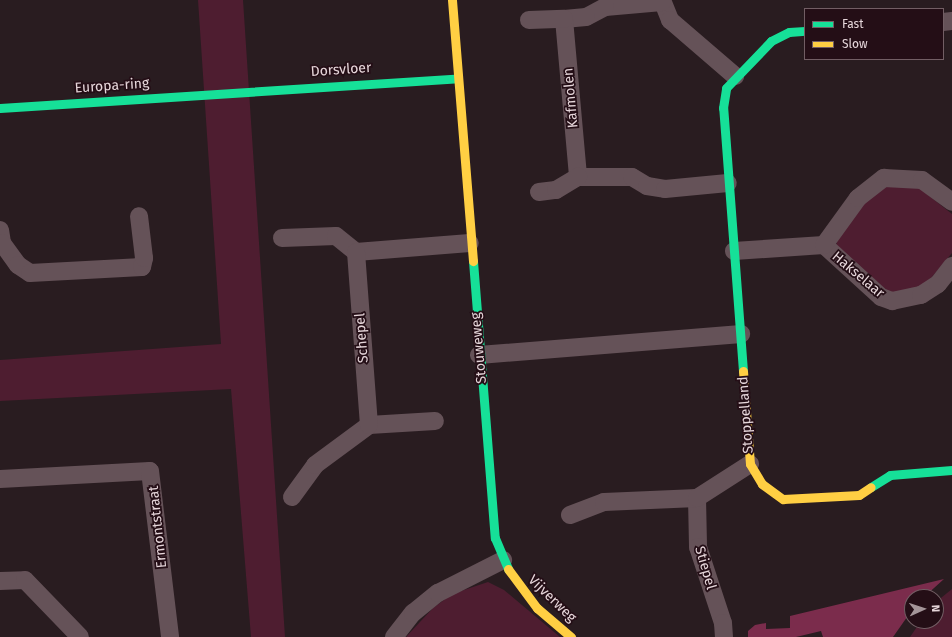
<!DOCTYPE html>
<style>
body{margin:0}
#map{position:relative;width:952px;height:637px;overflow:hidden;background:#291c20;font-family:"Fira Sans",sans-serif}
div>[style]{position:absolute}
.green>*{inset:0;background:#4e1d30}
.forest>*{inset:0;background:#7b2c4c}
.street>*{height:18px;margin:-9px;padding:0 9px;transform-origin:9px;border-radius:9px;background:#655258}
.fast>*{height:9px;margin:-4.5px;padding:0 4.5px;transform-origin:4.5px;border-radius:4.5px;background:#16e098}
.slow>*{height:9px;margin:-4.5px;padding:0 4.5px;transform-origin:4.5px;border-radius:4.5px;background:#ffcf43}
span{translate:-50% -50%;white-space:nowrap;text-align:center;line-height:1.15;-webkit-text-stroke:3.5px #240e16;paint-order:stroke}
.street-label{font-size:14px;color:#e6d6da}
.legend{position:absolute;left:804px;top:8px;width:140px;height:52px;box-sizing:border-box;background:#240e16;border:1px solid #725e64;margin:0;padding:5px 7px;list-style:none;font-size:12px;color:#e6d6da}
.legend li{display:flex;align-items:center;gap:8px;height:20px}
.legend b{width:20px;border:1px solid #725e64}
.north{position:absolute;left:904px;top:589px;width:40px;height:40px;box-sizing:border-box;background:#240e16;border:1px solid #725e64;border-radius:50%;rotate:87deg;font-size:11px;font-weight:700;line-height:16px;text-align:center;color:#e6d6da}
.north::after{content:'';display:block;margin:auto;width:14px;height:18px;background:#a49599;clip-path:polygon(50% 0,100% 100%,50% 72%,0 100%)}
</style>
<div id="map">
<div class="green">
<div style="clip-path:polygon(198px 0,243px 0,285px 637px,251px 637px,231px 389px,0 401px,0 360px,221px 344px)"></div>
<div style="clip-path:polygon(887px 186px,918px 187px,952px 214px,952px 253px,922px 289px,891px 294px,836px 246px,838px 237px,871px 195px)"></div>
<div style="clip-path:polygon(488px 582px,504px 590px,560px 637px,406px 637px,433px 608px,452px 594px)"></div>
<div style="clip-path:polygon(952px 589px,952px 637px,910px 637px,921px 621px,936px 621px,936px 602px)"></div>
</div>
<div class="forest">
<div style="clip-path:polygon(944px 579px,924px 597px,912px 597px,912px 610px,893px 637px,823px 637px,821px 631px,796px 637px,748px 637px,748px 631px,755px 625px,766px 623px,766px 629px,790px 628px,790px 616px)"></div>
</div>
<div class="street">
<div style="left:662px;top:0;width:22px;rotate:68deg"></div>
<div style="left:670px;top:20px;width:86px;rotate:40.7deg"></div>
<div style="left:662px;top:2px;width:57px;rotate:175deg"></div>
<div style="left:605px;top:7px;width:21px;rotate:152deg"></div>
<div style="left:586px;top:17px;width:22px;rotate:175deg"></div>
<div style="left:564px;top:19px;width:159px;rotate:84.9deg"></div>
<div style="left:578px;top:177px;width:54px"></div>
<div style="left:632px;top:177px;width:17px;rotate:31deg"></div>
<div style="left:647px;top:186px;width:18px;rotate:9deg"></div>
<div style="left:665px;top:189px;width:63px;rotate:-5.4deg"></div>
<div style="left:529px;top:20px;width:35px;rotate:-2deg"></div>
<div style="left:943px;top:22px;width:9px;rotate:-6deg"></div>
<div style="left:539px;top:192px;width:17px;rotate:-7deg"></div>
<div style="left:556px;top:190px;width:26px;rotate:-31deg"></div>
<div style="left:0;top:230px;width:13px;rotate:81deg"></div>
<div style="left:2px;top:243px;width:27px;rotate:54deg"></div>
<div style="left:18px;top:265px;width:14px;rotate:34deg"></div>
<div style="left:30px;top:273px;width:112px;rotate:-3.1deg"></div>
<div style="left:142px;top:267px;width:9px;rotate:-77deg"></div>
<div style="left:144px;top:258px;width:42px;rotate:-96.8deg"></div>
<div style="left:282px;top:238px;width:54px;rotate:-2.1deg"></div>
<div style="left:336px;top:236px;width:26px;rotate:39deg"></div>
<div style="left:356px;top:252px;width:114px;rotate:-4.5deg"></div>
<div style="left:824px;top:245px;width:77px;rotate:42.4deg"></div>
<div style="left:881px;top:297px;width:12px;rotate:20deg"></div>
<div style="left:892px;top:301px;width:30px;rotate:-12deg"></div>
<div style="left:921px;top:295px;width:20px;rotate:-33deg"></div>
<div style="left:938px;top:284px;width:23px;rotate:-52deg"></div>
<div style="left:734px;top:251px;width:90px;rotate:-3.8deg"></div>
<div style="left:824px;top:245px;width:58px;rotate:-54.1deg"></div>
<div style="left:858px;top:198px;width:33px;rotate:-38deg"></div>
<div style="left:884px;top:178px;width:38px;rotate:3deg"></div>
<div style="left:922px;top:180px;width:37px;rotate:36deg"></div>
<div style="left:479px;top:355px;width:263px;rotate:-4.6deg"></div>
<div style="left:369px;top:425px;width:66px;rotate:-3.5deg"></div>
<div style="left:0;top:479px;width:150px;rotate:-3.1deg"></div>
<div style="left:150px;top:471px;width:167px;rotate:83.1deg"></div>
<div style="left:292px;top:497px;width:39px;rotate:-54deg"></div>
<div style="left:315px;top:465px;width:67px;rotate:-36.5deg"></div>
<div style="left:369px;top:425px;width:173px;rotate:-94.3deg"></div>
<div style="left:697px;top:498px;width:49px;rotate:88.8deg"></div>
<div style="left:698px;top:547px;width:80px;rotate:71.8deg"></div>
<div style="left:723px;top:623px;width:14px;rotate:86deg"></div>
<div style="left:570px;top:515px;width:36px;rotate:-21deg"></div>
<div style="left:604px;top:502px;width:93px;rotate:-2.5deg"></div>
<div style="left:697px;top:498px;width:63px;rotate:-32.7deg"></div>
<div style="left:0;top:581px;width:25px;rotate:-2deg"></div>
<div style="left:25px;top:580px;width:79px;rotate:46deg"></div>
<div style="left:394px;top:637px;width:31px;rotate:-52deg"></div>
<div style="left:413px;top:613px;width:32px;rotate:-39deg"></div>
<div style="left:438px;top:593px;width:73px;rotate:-26.9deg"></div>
</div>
<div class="fast">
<div style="left:0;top:108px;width:459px;rotate:-3.7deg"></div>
<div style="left:473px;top:261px;width:278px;rotate:85.5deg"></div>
<div style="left:495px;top:538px;width:34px;rotate:67deg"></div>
<div style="left:743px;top:371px;width:264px;rotate:-94.3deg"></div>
<div style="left:723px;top:108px;width:20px;rotate:-81deg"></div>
<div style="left:726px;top:88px;width:65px;rotate:-46.2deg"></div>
<div style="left:771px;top:41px;width:20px;rotate:-27deg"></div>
<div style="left:789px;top:32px;width:16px;rotate:-4deg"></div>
<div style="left:871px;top:487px;width:22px;rotate:-32deg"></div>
<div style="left:890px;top:475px;width:62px;rotate:-4.6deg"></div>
</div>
<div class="slow">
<div style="left:452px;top:0;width:262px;rotate:85.4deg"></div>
<div style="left:743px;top:371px;width:93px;rotate:85.7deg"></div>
<div style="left:750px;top:464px;width:23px;rotate:59deg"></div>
<div style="left:762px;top:484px;width:26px;rotate:36deg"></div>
<div style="left:783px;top:499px;width:76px;rotate:-3deg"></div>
<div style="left:859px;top:495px;width:14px;rotate:-34deg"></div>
<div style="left:508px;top:569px;width:49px;rotate:53.4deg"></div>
<div style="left:537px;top:608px;width:45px;rotate:40.5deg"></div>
</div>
<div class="street-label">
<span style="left:341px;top:70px;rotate:-4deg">Dorsvloer</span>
<span style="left:112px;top:86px;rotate:-4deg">Europa-ring</span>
<span style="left:571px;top:98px;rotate:-95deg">Kafmolen</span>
<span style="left:858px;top:275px;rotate:40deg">Hakselaar</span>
<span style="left:362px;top:338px;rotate:-94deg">Schepel</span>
<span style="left:479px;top:348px;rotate:-95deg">Stouweweg</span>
<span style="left:746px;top:415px;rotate:-94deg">Stoppelland</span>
<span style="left:158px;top:527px;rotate:-96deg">Ermontstraat</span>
<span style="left:705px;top:568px;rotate:74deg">Stiepel</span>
<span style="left:552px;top:599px;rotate:44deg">Vijverweg</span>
</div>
<ul class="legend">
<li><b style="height:5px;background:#16e098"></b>Fast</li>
<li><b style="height:5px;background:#ffcf43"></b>Slow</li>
</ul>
<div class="north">N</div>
</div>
